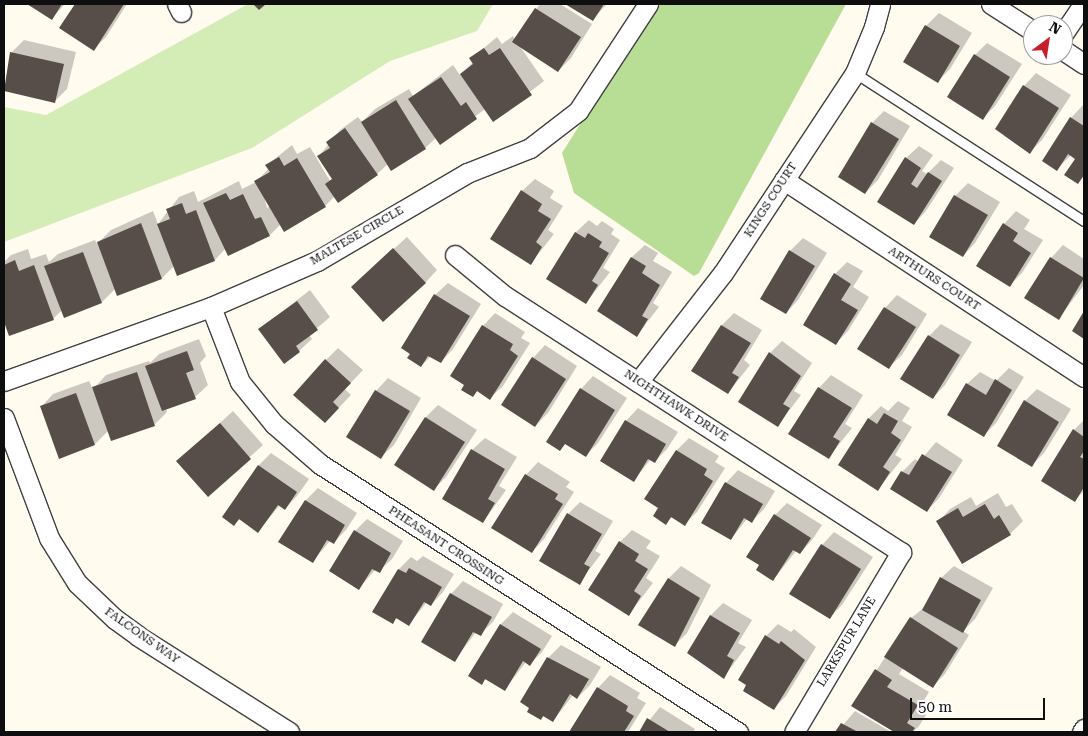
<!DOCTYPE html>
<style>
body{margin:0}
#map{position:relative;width:1088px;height:736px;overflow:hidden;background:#fffbef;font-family:"Roboto Serif",serif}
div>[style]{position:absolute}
.green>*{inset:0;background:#d4ecb6}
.forest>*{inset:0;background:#b8dd94}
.shadow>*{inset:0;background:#0003}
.building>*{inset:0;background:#574e4a}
.roads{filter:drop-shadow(1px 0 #414141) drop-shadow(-1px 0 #414141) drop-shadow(0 1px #414141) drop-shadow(0 -1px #414141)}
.service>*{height:9px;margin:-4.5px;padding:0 4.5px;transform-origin:4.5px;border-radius:4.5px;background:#fff}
.minor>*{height:19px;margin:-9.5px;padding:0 9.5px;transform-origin:9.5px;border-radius:9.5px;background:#fff}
span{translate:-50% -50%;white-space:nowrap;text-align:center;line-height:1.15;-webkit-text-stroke:5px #fff;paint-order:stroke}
.street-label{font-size:12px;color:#0e0e0e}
.frame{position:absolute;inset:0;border:5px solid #0e0e0e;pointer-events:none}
.north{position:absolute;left:1023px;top:15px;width:50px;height:50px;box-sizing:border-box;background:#fff;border:1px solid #9f9f9f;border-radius:50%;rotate:31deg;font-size:14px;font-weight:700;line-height:20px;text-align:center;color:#0e0e0e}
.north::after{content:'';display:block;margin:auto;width:18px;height:22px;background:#c61e2d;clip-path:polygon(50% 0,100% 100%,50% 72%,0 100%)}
.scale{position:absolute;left:910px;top:698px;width:135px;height:22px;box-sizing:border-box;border:2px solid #0e0e0e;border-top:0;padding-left:6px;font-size:15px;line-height:18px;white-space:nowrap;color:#0e0e0e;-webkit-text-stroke:4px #fff;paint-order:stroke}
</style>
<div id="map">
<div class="green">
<div style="clip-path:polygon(248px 4px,493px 4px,477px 31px,390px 61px,252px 148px,4px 242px,4px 107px,46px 115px)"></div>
</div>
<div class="forest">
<div style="clip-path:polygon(656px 4px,846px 4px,699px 273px,694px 276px,574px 193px,562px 153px)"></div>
</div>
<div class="shadow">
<div style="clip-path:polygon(29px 4px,65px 4px,52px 18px)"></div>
<div style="clip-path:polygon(76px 4px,127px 4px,106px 37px,94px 49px,61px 28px)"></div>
<div style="clip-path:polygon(evenodd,540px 4px,560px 4px,592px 24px,571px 58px,558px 71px,519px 45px,544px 81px,493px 120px,485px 109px,440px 143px,436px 138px,425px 148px,388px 164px,377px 174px,335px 196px,325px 206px,281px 224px,270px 235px,225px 249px,215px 260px,177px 274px,174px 266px,162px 278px,116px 288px,102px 302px,62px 310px,53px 319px,10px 335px,4px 319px,4px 262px,11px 255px,28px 249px,31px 259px,46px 254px,49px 262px,58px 254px,95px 240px,97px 244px,111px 230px,153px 211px,158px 224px,179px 197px,194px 191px,198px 202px,239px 181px,242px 189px,256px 182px,269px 168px,267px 165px,292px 145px,297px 154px,310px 147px,330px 181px,333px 178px,319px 156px,340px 130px,358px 117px,362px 122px,375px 109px,409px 89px,413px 96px,453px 65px,460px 75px,473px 62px,471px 59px,497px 37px,502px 44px,513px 36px,515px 40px,540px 4px,263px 193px,270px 206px,267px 208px,263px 193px)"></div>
<div style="clip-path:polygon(568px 4px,607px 4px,593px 19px)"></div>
<div style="clip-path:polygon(939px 13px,972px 33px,950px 69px,938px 81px,905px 61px,926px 26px)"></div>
<div style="clip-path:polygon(24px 40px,76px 52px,67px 89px,55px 101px,4px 90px,12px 52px)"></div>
<div style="clip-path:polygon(987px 43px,1022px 64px,995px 106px,983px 118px,975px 55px)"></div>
<div style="clip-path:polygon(1036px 73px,1071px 95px,1042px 140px,1030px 152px,1024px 86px)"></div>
<div style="clip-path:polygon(1083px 105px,1084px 176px,1078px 182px,1076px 158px,1071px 155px,1057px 169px,1044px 161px,1071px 118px)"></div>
<div style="clip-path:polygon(884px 111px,910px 126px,878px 180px,865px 193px,872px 123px)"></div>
<div style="clip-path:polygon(919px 146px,933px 155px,922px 171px,927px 174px,941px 160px,954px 168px,926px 211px,914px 224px,906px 158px)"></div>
<div style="clip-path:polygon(535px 179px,554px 191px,550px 198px,563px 206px,548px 230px,554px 234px,531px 263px,522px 191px)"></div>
<div style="clip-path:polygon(968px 183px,1000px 202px,975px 243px,963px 256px,931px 237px,955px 196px)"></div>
<div style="clip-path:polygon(1016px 211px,1030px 220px,1024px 229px,1043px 240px,1022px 273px,1009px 286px,1004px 224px)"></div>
<div style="clip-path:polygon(589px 220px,597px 226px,602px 221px,614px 229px,611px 234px,620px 240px,603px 268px,610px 272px,586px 303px,547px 278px,576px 232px)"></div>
<div style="clip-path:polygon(407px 237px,437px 270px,425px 283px,365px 275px)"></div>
<div style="clip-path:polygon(803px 238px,827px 253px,798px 300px,786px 313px,790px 251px)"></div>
<div style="clip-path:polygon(645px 245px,658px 253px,653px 261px,672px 272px,653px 303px,659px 307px,637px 335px,599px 311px,632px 257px)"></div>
<div style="clip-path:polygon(1063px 245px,1084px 259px,1084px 285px,1059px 318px,1051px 258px)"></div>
<div style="clip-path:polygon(847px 262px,863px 271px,853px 287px,869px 297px,848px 331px,836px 343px,835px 274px)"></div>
<div style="clip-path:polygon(448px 283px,481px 304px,453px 349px,441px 362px,431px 356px,421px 366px,435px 295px)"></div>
<div style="clip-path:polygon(310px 290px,330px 317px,309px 335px,312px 339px,299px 351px,284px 362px,260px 329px)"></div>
<div style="clip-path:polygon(897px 295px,927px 314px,902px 355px,889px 367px,885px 308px)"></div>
<div style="clip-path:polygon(495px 313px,525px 332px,521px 338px,530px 343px,503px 386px,490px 398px,478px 390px,473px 396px,466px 384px,483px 326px)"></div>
<div style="clip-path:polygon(734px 313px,762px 330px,744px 360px,750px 365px,728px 393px,722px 325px)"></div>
<div style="clip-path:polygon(941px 324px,972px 342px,945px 385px,933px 398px,929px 336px)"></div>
<div style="clip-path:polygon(199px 339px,206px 356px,200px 363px,208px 385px,195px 397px,166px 408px,167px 412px,155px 424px,112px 439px,109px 430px,95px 444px,60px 457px,41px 407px,53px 394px,89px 381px,98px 400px,94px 388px,106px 375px,149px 361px,150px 363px,159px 354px)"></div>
<div style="clip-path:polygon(782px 341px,812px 363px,794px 391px,801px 395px,778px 425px,770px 353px)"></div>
<div style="clip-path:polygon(545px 345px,577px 366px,548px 413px,535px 426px,533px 358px)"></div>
<div style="clip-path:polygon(338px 348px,363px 370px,345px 389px,351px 395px,325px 422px,326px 360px)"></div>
<div style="clip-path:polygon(1009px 368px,1024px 377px,996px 423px,984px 435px,967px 384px,980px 372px,996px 381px)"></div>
<div style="clip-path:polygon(831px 375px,863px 395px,845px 424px,852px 428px,829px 457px,819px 388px)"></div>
<div style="clip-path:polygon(593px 376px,627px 398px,598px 443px,586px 455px,566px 443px,560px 449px,547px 442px,581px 389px)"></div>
<div style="clip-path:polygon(388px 378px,421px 398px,394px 445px,381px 457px,376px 391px)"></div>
<div style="clip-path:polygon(1037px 389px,1071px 409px,1044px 453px,1032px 465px,1025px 401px)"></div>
<div style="clip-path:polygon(898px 401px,910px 408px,902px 421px,912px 427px,895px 455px,902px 459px,878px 489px,868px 419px,881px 406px,888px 411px)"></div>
<div style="clip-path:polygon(438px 405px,477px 430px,446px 477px,434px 489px,395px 465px,426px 417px)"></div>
<div style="clip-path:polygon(638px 408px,678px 432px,667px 449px,655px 461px,651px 459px,634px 480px,602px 461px,626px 421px)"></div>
<div style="clip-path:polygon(233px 411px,263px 445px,208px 495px,178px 461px)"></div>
<div style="clip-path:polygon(1084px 420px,1084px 491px,1075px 500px,1074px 430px)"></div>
<div style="clip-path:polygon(485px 438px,517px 457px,499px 486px,506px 490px,483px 522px,472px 450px)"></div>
<div style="clip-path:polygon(689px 438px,719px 456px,715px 462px,725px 468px,697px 512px,684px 524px,672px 517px,666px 523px,660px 507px,646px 499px,677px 450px)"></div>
<div style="clip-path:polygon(936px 442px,963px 460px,939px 498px,927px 511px,902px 472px,915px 459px,919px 462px)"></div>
<div style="clip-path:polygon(271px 453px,309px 479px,297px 496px,285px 508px,280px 505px,258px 531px,240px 519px,234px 524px,259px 465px)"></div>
<div style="clip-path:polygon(538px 462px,570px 482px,566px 487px,574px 492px,544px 539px,532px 552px,493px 528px,526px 475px)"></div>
<div style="clip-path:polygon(738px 470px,775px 491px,764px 509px,752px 521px,747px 519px,731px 539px,726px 483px)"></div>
<div style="clip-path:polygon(318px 488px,357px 513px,346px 530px,333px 543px,330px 541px,312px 562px,280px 542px,306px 500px)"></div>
<div style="clip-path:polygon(998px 493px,1006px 507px,1012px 504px,1023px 521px,1010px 534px,938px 522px,950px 509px,971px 497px,976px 506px)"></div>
<div style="clip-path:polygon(580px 502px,613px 521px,595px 551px,601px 554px,579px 583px,568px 514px)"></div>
<div style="clip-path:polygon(787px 503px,822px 525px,812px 540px,800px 553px,796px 551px,773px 580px,760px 565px,775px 515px)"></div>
<div style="clip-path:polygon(367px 519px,403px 541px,392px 559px,379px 571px,376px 569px,359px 588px,355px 531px)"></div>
<div style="clip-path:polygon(632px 530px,651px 541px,646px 548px,660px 556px,646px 578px,653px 583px,629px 614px,620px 542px)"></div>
<div style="clip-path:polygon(834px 532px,873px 557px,842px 605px,829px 618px,791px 594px,822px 545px)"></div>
<div style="clip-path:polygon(423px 556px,454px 574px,443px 592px,431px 605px,427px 602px,409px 624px,398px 617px,393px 622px,399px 569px,411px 557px,417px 561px)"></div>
<div style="clip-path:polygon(681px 566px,711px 585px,687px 633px,674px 646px,669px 578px)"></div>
<div style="clip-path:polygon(954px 566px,993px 588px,975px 619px,963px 631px,969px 635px,945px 674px,932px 687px,903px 668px,899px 674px,929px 692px,918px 710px,926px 715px,919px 726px,913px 732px,896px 732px,853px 706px,911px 618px,925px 607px,941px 578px)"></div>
<div style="clip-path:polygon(463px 581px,503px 604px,493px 622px,480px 634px,476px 632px,455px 660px,451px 594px)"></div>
<div style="clip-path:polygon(723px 603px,752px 620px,738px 643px,746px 647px,724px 677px,689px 652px,711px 615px)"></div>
<div style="clip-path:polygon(513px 612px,552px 636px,542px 652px,530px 664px,526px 662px,504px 690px,486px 679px,482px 683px,469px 675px,501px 624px)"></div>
<div style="clip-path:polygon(778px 624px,791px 632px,794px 629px,816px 647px,786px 696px,774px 708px,766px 636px)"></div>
<div style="clip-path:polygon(561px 645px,601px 667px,590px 685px,577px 698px,573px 695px,553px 721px,544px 716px,540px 719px,548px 658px)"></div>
<div style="clip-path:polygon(610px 675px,640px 693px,637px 698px,646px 703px,628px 732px,571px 732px,598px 688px)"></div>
<div style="clip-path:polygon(660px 707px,695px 729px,693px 732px,640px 732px)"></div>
<div style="clip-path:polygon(855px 711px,891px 732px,837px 732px)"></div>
</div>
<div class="building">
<div style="clip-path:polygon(27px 4px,62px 4px,52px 20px)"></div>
<div style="clip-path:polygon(75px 4px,124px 4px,94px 51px,59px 28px)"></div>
<div style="clip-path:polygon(253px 4px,266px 4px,259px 10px)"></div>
<div style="clip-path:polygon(565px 4px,604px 4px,593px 21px)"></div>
<div style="clip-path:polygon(535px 8px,581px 37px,558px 72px,512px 42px)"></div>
<div style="clip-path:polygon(925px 25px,960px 46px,938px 83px,903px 62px)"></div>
<div style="clip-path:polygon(484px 48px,489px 55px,500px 48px,532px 95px,493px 122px,460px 74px,473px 64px,469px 58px)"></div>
<div style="clip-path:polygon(10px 52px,64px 64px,55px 103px,4px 91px)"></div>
<div style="clip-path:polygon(974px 54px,1010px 77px,983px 120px,947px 97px)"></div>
<div style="clip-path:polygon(441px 77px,461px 106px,466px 102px,477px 119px,440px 145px,408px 99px)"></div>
<div style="clip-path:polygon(1023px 85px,1059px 108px,1030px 154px,995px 129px)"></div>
<div style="clip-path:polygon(396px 100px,426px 149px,391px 171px,361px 122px)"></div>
<div style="clip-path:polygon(1070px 117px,1084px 126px,1084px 175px,1078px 184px,1064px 175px,1075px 159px,1068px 154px,1057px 171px,1042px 161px)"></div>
<div style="clip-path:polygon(871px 122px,899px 139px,865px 194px,838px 177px)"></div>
<div style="clip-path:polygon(345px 128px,378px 175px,338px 203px,325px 184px,332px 179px,317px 156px,330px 148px,326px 142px)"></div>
<div style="clip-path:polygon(279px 157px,284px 166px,297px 158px,326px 207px,284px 232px,254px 181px,270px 172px,265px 165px)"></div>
<div style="clip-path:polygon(905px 157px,921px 168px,911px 184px,917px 188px,928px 172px,942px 181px,914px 225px,877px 202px)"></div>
<div style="clip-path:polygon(521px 190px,542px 204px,538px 211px,551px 219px,536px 242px,542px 247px,531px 265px,490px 239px)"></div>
<div style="clip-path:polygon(226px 193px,230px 200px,243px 194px,255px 219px,261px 217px,270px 236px,228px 256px,203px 203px)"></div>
<div style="clip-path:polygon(954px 195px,988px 215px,963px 257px,929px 237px)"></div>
<div style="clip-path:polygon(182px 203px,186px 214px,196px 210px,215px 261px,177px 276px,157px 224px,170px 219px,166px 209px)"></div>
<div style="clip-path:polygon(141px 223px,162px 279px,117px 296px,97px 242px)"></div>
<div style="clip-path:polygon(1003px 223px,1018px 233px,1013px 241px,1031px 253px,1010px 287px,976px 266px)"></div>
<div style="clip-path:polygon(575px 232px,585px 238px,588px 233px,602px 242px,599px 247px,609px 253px,592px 281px,598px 285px,586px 304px,546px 279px)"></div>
<div style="clip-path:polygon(393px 248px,426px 283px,383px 322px,351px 287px)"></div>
<div style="clip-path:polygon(789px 250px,815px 266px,786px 314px,760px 299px)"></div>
<div style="clip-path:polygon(83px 252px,102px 303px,64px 318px,44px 266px)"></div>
<div style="clip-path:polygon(631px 257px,646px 266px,642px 273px,660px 285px,642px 316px,648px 319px,637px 337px,597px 311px)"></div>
<div style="clip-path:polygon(1050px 257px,1084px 278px,1059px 320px,1024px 298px)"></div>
<div style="clip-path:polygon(15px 260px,19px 271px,34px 265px,54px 320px,9px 336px,4px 322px,4px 265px)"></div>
<div style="clip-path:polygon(834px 273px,851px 284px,841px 300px,858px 310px,836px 345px,803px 325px)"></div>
<div style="clip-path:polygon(434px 294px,470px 316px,441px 363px,428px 356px,421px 367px,407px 358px,410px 354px,401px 348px)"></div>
<div style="clip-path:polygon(297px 301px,318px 330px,296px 346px,300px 352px,284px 364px,258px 329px)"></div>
<div style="clip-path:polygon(884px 307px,916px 327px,889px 369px,857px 349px)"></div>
<div style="clip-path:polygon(1084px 311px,1084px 339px,1072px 331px)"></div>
<div style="clip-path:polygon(482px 325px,513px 344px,510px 350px,518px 356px,490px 400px,477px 391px,473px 397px,461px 390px,464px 385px,450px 376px)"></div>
<div style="clip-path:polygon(721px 325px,751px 343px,732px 373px,739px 377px,728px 394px,691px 371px)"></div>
<div style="clip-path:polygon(928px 335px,960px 355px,933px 399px,900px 379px)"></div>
<div style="clip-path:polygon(187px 351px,194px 370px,186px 373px,196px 399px,162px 411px,145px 366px)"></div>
<div style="clip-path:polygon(769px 352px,801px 376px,783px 404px,790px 408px,778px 427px,738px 402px)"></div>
<div style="clip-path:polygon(532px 357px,566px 379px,535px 427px,501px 405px)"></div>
<div style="clip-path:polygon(325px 359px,351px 383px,333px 402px,339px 408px,325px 423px,293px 395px)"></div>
<div style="clip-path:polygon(137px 372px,155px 426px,111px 441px,92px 387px)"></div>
<div style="clip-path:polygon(995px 379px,1012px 390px,984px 437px,947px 415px,966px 383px,986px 395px)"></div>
<div style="clip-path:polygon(818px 387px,852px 408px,833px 437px,840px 441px,829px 459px,788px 434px)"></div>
<div style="clip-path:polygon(580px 388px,615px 410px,586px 457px,565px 444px,560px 451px,546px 442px)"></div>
<div style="clip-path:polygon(375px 390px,410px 411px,381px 459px,346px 437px)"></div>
<div style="clip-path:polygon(76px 393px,95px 445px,59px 459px,40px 406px)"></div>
<div style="clip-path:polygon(1024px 400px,1059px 422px,1032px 467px,997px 446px)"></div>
<div style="clip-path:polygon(884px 413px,898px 421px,891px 433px,901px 440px,883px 467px,890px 472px,878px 491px,838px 465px,868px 418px,877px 424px)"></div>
<div style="clip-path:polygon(425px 417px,465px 442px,434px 491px,394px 465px)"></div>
<div style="clip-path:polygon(625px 420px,666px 444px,655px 463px,648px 459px,634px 482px,600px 461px)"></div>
<div style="clip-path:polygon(220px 423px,251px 459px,208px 497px,176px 461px)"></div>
<div style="clip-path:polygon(1073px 429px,1084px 437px,1084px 451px,1080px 457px,1084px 459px,1084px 487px,1075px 502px,1041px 481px)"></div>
<div style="clip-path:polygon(471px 449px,505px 469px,488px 499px,495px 503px,483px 523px,442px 499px)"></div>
<div style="clip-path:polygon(676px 450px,707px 469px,704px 475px,713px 481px,685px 526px,671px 517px,666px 525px,653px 516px,658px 508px,644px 499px)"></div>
<div style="clip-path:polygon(922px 454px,952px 472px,927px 512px,890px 489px,901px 471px,909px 475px)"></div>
<div style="clip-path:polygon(258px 465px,297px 492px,285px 510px,278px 505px,258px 533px,239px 519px,234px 526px,222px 517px)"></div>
<div style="clip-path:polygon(525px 474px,558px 494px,555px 499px,563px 504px,532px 553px,491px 528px)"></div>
<div style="clip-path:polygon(725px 482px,763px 504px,752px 523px,744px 518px,731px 540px,701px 523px)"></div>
<div style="clip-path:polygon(305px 500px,345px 525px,334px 544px,327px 540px,313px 563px,278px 542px)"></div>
<div style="clip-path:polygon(985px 504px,994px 519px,999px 515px,1011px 535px,962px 564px,936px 521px,958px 508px,963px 517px)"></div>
<div style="clip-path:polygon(567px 513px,602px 534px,584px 564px,590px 567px,580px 585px,539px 561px)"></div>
<div style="clip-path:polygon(774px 514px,811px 538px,800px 554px,793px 550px,773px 581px,756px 570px,759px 565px,746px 557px)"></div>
<div style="clip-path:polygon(354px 530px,391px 553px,380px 573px,372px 569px,359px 590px,329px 571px)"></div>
<div style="clip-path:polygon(619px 541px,639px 554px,635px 561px,648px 569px,634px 591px,641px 596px,629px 616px,588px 590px)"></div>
<div style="clip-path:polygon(821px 544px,861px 569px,830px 619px,789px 594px)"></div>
<div style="clip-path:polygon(409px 568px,442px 587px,431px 606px,424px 602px,409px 626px,396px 618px,393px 624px,372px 612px,398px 569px,406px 573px)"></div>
<div style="clip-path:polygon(940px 577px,981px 600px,963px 633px,922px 610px)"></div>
<div style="clip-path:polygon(668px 578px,700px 598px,675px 647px,638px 625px)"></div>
<div style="clip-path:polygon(450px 593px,492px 617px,481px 636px,473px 632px,455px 662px,421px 642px)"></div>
<div style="clip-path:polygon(710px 615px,740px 633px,727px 656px,734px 660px,724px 679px,687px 653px)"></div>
<div style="clip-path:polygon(910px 617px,958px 648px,933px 688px,884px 657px)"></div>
<div style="clip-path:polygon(500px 624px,541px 649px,530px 666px,523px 661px,505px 691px,485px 679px,482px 685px,468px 676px)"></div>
<div style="clip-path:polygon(765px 635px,779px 644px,781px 641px,805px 660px,774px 710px,743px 691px,746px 685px,738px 680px)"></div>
<div style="clip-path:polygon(547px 657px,589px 679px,577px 699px,570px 694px,553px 722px,543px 716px,541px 720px,527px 712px,529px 708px,520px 702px)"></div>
<div style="clip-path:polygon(875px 669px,892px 680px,887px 687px,918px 705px,907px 723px,915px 728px,912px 732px,894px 732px,851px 706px)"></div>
<div style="clip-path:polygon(597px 687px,628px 706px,626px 711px,634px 716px,624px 732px,569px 732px)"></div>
<div style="clip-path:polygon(647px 718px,670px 732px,639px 732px)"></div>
<div style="clip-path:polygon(841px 723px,858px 732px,835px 732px)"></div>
</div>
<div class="roads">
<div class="service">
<div style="left:855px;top:73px;width:273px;rotate:32.9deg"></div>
</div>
<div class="minor">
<div style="left:177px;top:4px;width:9px;rotate:63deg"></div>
<div style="left:991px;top:4px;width:50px;rotate:32.7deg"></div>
<div style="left:1063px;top:34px;width:36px;rotate:-56deg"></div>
<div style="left:1063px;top:50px;width:25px;rotate:34deg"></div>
<div style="left:784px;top:180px;width:359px;rotate:33.3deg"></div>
<div style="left:455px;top:255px;width:65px;rotate:39.4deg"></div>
<div style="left:505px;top:296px;width:472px;rotate:32.9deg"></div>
<div style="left:901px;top:552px;width:209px;rotate:120.7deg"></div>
<div style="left:211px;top:307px;width:80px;rotate:68.9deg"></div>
<div style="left:240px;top:382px;width:54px;rotate:51deg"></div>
<div style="left:274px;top:424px;width:61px;rotate:41deg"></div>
<div style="left:320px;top:464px;width:497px;rotate:32.7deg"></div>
<div style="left:4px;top:381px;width:220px;rotate:-19.7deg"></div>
<div style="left:211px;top:307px;width:116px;rotate:-23.5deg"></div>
<div style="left:317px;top:261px;width:174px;rotate:-30.4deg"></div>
<div style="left:467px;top:173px;width:68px;rotate:-21.6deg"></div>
<div style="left:530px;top:148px;width:61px;rotate:-37.6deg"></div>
<div style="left:578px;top:111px;width:128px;rotate:-56.8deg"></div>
<div style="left:638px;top:382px;width:138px;rotate:-52.1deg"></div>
<div style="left:723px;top:273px;width:240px;rotate:-56.6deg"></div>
<div style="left:855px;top:73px;width:50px;rotate:-67.6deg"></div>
<div style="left:874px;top:27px;width:24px;rotate:-75deg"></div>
<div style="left:4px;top:418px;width:128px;rotate:69.4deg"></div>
<div style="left:49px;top:538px;width:53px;rotate:58.1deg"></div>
<div style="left:77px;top:583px;width:52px;rotate:43.5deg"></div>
<div style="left:115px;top:619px;width:29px;rotate:36deg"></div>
<div style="left:138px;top:636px;width:179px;rotate:32.4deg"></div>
<div style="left:1082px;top:732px;width:4px;rotate:-56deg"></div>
</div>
</div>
<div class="street-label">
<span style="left:771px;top:200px;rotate:-57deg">KINGS COURT</span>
<span style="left:357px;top:236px;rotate:-30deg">MALTESE CIRCLE</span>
<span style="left:934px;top:279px;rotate:33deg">ARTHURS COURT</span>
<span style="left:676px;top:406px;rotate:33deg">NIGHTHAWK DRIVE</span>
<span style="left:446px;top:546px;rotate:33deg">PHEASANT CROSSING</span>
<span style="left:142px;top:636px;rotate:35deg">FALCONS WAY</span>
<span style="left:847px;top:642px;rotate:-59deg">LARKSPUR LANE</span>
</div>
<div class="frame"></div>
<div class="north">N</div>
<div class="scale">50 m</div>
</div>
